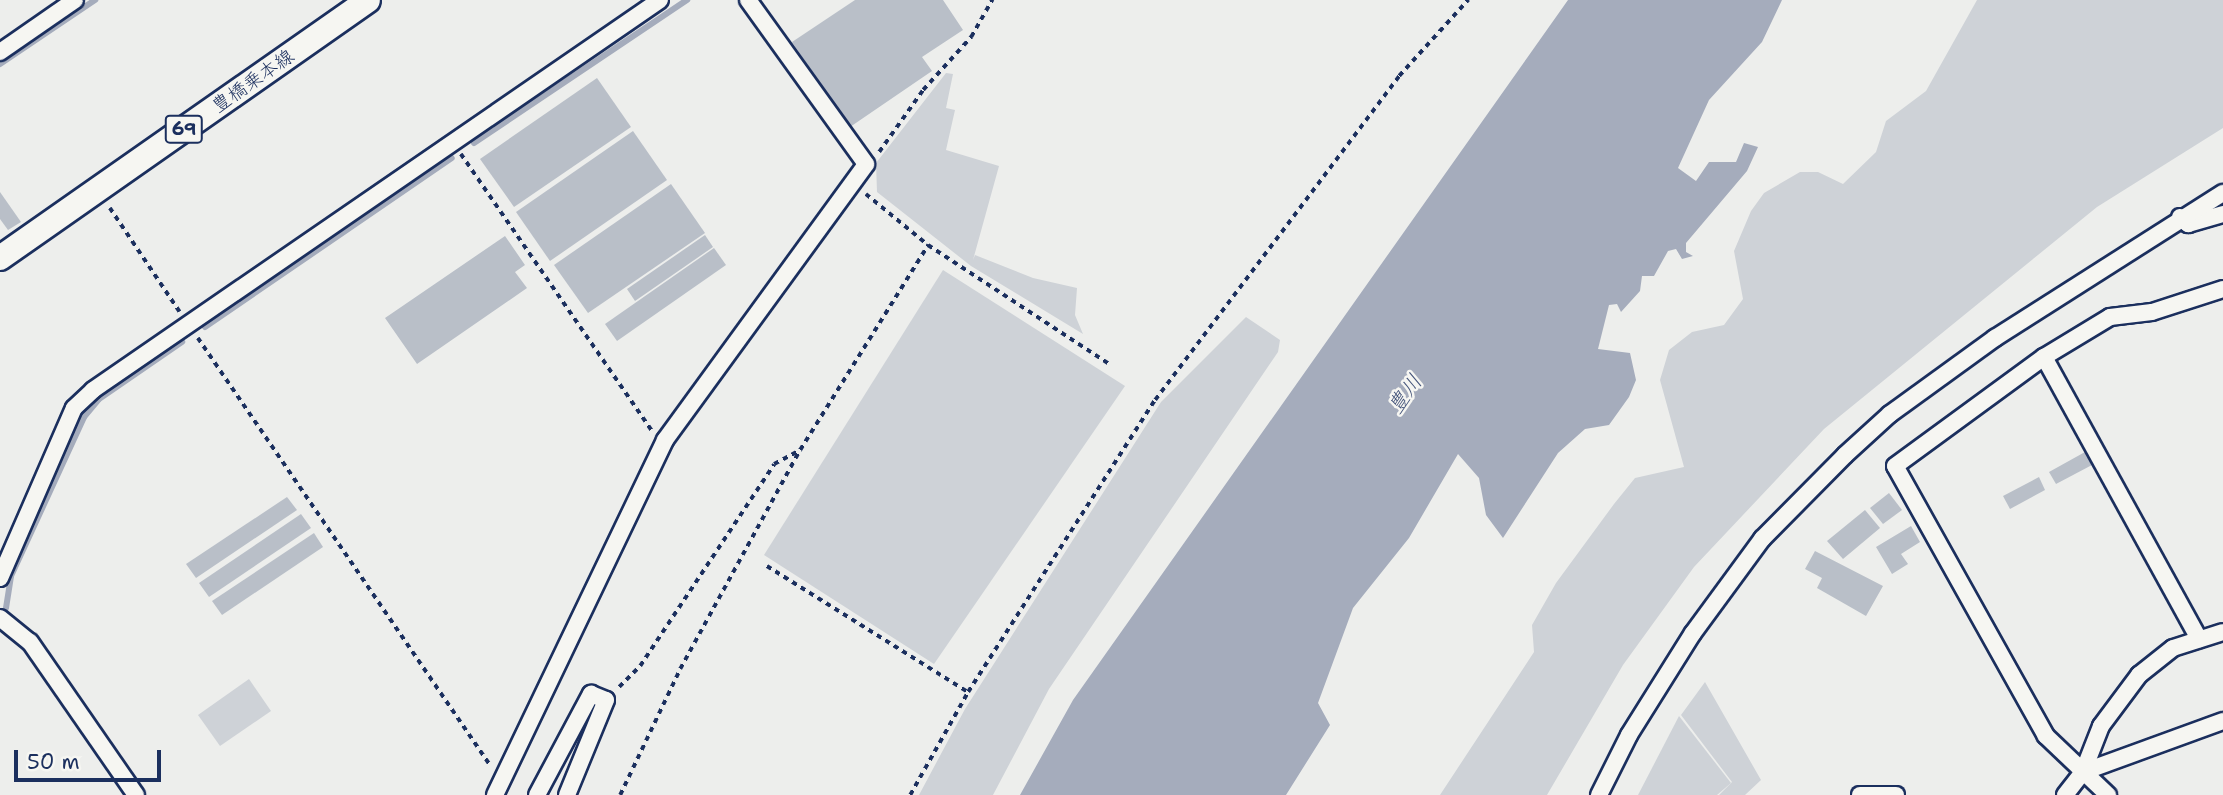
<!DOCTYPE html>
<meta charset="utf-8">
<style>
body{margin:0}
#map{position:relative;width:2223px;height:795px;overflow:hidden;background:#edeeec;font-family:"Shantell Sans","Klee One",sans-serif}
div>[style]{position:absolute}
.green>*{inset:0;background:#ced2d7}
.water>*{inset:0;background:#a5acbc}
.stream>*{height:6px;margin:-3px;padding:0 3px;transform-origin:3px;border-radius:3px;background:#a5acbc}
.building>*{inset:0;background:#b9bfc8}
.path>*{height:3.5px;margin-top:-1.75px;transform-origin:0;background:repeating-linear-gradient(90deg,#1b2f5e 0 5px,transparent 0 10px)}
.roads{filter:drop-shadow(2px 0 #1b2f5e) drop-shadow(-2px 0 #1b2f5e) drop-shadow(0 2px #1b2f5e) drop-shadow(0 -2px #1b2f5e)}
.street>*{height:16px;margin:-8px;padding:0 8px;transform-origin:8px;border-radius:8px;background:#f6f6f2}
.primary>*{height:24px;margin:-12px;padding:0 12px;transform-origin:12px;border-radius:12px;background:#f6f6f2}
span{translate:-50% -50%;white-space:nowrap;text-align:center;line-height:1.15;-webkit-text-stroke:5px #f6f6f2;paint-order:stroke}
.shield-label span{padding:2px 5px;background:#f6f6f2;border:2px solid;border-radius:5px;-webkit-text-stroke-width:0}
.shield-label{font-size:18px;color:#1b2f5e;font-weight:700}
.street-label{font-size:19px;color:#1b2f5e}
.water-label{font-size:21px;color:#44547a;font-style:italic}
.scale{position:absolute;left:14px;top:750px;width:147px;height:32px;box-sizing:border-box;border:4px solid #1b2f5e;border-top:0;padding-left:9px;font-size:21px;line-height:24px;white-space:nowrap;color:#1b2f5e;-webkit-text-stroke:5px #f6f6f2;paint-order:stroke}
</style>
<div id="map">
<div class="green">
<div style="clip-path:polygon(1977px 0,2223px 0,2223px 128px,2097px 207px,1824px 429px,1694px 567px,1623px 665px,1547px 795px,1440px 795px,1534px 652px,1532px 625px,1556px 583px,1614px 504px,1635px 478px,1684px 467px,1660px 380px,1669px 350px,1692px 332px,1724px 325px,1743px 299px,1734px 251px,1751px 211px,1764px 193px,1800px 172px,1818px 172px,1843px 184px,1876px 152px,1886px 121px,1926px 91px)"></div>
<div style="clip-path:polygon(946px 73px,953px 74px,946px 108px,955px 110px,946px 150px,999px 166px,973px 260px,975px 255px,1033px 278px,1077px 288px,1075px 315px,1083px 334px,971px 266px,877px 192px,876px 163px)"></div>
<div style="clip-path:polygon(943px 270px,1125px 386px,934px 664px,764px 555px)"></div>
<div style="clip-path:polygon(1246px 317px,1280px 340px,1278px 352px,1049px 689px,993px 795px,919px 795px,965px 709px,1161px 402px)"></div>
<div style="clip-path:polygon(249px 679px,271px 711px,220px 746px,198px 715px)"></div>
<div style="clip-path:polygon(1705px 682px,1761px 780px,1745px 795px,1719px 795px,1732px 782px,1681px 715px)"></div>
<div style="clip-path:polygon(1679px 716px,1731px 783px,1717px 795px,1638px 795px)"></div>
</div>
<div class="water">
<div style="clip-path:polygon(1568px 0,1782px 0,1762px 42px,1709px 100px,1678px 168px,1696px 181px,1709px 162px,1736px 162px,1744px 143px,1758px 147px,1747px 171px,1686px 243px,1686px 252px,1693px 256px,1682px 259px,1676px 249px,1668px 251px,1654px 276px,1642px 276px,1640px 291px,1621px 312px,1617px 304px,1609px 305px,1598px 349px,1630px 353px,1636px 380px,1629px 397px,1609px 425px,1585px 429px,1558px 453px,1503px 538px,1486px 515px,1479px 478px,1458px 454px,1409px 538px,1353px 608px,1318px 703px,1330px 725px,1286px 795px,1020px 795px,1073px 700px)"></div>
</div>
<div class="stream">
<div style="left:0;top:64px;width:115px;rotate:-34deg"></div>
<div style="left:474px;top:143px;width:257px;rotate:-33.9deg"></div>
<div style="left:205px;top:327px;width:299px;rotate:-34.4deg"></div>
<div style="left:6px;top:608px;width:32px;rotate:-81deg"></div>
<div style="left:11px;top:576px;width:175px;rotate:-65.3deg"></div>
<div style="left:84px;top:417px;width:23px;rotate:-50deg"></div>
<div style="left:99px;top:399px;width:101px;rotate:-34.5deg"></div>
</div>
<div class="building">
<div style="clip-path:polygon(855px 0,943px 0,963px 30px,922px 57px,932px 71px,850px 127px,792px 42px)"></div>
<div style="clip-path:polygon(597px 78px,631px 127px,514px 207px,480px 159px)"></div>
<div style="clip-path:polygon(633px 131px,667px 180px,550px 261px,516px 212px)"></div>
<div style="clip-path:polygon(671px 184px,705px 233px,588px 313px,554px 265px)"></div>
<div style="clip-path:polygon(0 192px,21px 222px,8px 230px,0 219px)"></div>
<div style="clip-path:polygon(705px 235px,713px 247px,635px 301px,627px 289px)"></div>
<div style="clip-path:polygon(505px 236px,525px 265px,515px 272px,527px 288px,417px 364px,385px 318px)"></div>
<div style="clip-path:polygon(714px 248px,726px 265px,617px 341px,605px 324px)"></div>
<div style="clip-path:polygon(2085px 452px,2092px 465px,2056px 484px,2049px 472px)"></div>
<div style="clip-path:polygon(2039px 477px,2045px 490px,2010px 509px,2003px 496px)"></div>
<div style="clip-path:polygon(1889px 493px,1902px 510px,1883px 524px,1870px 508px)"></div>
<div style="clip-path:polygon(287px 497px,297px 510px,196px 578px,186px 564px)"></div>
<div style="clip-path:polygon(1865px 510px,1880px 528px,1843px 559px,1827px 541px)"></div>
<div style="clip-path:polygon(301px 514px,311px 528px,209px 597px,199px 583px)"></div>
<div style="clip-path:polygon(1911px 526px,1920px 542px,1901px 554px,1908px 564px,1892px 574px,1876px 547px)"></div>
<div style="clip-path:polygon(314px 533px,323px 547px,222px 615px,212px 601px)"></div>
<div style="clip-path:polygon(1815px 551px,1883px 586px,1866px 616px,1817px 588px,1822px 578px,1805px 569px)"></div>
</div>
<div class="path">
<div style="left:879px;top:152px;width:76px;rotate:-54.6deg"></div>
<div style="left:923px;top:90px;width:72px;rotate:-47.8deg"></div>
<div style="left:971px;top:37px;width:43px;rotate:-60.4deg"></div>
<div style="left:461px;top:154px;width:336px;rotate:55.4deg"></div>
<div style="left:866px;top:194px;width:80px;rotate:39.4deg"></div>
<div style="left:928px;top:245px;width:219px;rotate:33.3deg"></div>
<div style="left:110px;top:208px;width:125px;rotate:56.1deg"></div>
<div style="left:198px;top:338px;width:517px;rotate:55.63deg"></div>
<div style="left:767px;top:566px;width:237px;rotate:32.1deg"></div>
<div style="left:619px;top:687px;width:30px;rotate:-45deg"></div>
<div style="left:640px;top:666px;width:242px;rotate:-56.4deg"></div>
<div style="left:774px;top:464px;width:30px;rotate:-28deg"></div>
<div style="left:800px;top:450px;width:242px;rotate:-58deg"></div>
<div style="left:620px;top:795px;width:140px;rotate:-64.5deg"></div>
<div style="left:680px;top:669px;width:250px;rotate:-61.3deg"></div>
<div style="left:910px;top:795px;width:118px;rotate:-60.6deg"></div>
<div style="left:968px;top:692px;width:347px;rotate:-57.4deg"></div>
<div style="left:1155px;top:400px;width:406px;rotate:-53deg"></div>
<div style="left:1399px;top:76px;width:103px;rotate:-47.8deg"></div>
</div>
<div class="roads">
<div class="street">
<div style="left:0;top:52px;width:91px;rotate:-34.7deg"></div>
<div style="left:2180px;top:217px;width:11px;rotate:41deg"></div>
<div style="left:2188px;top:224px;width:36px;rotate:-16deg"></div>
<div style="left:2044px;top:357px;width:322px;rotate:61.2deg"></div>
<div style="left:0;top:578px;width:185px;rotate:-66.5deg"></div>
<div style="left:74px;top:408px;width:26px;rotate:-43deg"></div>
<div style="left:93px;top:390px;width:688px;rotate:-34.52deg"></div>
<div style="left:0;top:618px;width:38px;rotate:39deg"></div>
<div style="left:30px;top:642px;width:186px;rotate:55.3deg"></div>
<div style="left:2083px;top:772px;width:149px;rotate:-20deg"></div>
<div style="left:495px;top:795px;width:394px;rotate:-64.4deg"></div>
<div style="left:665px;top:440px;width:341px;rotate:-53.9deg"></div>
<div style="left:866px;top:164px;width:202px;rotate:-125.7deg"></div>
<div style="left:537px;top:795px;width:115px;rotate:-61.9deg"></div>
<div style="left:591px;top:694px;width:16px;rotate:22deg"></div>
<div style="left:606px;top:700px;width:103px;rotate:112.3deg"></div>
<div style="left:1599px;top:795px;width:67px;rotate:-63.4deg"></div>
<div style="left:1629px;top:735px;width:120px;rotate:-57.9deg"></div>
<div style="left:1693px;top:633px;width:117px;rotate:-53.7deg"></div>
<div style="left:1762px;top:539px;width:118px;rotate:-45.3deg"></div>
<div style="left:1845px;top:455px;width:61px;rotate:-42.3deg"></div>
<div style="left:1890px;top:414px;width:130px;rotate:-35.9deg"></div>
<div style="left:1995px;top:338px;width:270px;rotate:-32.5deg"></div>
<div style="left:1860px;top:795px;width:36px"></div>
<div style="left:2065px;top:795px;width:29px;rotate:-52deg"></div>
<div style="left:2083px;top:772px;width:49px;rotate:-68.6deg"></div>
<div style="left:2101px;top:726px;width:64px;rotate:-53.3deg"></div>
<div style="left:2139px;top:675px;width:43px;rotate:-38.5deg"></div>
<div style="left:2173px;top:648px;width:52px;rotate:-17.7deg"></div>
<div style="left:2108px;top:795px;width:86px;rotate:-136.4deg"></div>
<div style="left:2046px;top:736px;width:309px;rotate:-119.2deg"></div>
<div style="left:1895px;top:466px;width:185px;rotate:-36.2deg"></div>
<div style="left:2044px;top:357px;width:77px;rotate:-31.2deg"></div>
<div style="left:2110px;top:317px;width:42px;rotate:-6.8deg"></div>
<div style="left:2152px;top:312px;width:75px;rotate:-17.9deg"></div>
</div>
<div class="primary">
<div style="left:0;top:258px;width:449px;rotate:-35deg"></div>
</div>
</div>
<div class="shield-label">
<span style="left:184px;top:129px">69</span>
</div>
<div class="street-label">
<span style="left:253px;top:81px;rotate:-35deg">豊橋乗本線</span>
</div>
<div class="water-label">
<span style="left:1405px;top:394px;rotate:-54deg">豊川</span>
</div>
<div class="scale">50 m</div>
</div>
